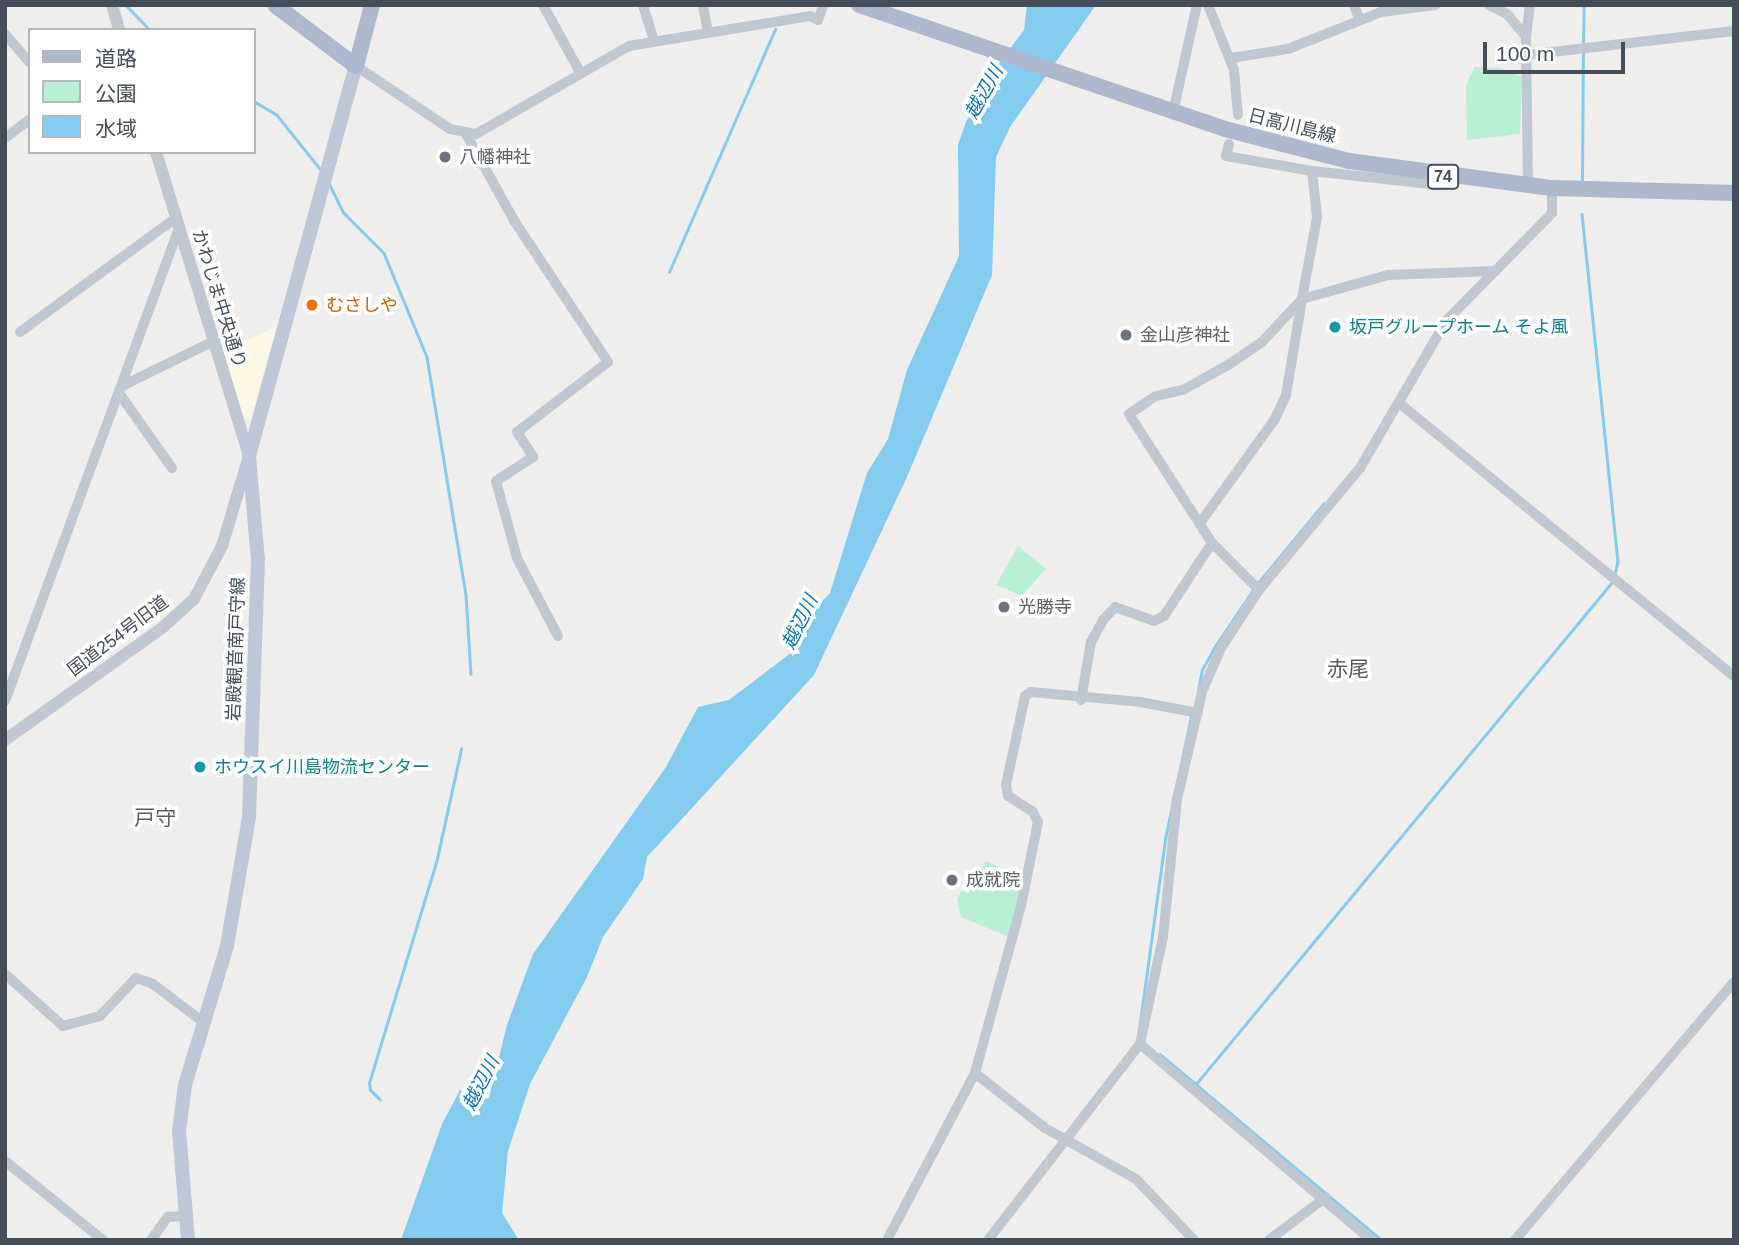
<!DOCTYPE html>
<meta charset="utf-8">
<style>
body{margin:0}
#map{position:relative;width:1739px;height:1245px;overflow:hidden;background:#f0eded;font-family:Arial,"Noto Sans JP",sans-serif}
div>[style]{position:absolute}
.commercial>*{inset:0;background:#fcf8e4}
.green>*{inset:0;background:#b8f0d4}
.water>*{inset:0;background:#83ccef}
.stream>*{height:2.5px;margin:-1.25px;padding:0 1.25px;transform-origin:1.25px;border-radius:1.25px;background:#83ccef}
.minor>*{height:10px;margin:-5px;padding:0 5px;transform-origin:5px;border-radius:5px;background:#bfc7d3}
.tertiary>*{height:12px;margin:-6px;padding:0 6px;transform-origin:6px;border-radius:6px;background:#bfc7d3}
.secondary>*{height:14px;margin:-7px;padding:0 7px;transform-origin:7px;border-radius:7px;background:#bec7d7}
.primary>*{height:16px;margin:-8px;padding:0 8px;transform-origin:8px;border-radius:8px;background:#abb8cd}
.dots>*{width:19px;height:19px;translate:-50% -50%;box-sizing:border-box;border:4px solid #fff;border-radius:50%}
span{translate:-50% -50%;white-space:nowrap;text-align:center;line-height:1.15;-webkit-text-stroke:7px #fff;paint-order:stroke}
.shield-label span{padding:2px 5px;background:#fff;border:2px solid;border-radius:5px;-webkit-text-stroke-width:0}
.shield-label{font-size:16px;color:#444e5b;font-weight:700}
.street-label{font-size:18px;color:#444e5b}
.worship-label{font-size:18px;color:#5b616d}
.left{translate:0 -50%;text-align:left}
.food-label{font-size:18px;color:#c56008}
.culture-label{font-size:18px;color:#0d838f}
.water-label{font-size:19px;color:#0676ac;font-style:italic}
.quarter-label{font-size:21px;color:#595c62}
.frame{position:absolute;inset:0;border:7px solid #444e5b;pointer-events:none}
.legend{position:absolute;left:28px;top:28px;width:228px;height:126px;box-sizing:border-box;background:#fff;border:2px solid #b4b8bd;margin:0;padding:9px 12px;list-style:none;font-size:21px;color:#444e5b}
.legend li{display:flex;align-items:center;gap:14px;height:35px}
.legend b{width:35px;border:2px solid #b4b8bd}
.scale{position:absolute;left:1483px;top:42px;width:142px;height:32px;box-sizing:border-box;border:4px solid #444e5b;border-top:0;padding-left:9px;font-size:21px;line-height:24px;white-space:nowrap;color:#444e5b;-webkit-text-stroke:5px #fff;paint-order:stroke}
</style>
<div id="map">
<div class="commercial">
<div style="clip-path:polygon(277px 326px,250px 420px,244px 418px,224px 352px)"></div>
</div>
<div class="green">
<div style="clip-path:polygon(1475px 67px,1501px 68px,1522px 77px,1520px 134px,1467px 140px,1466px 85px)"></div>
<div style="clip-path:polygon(1018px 546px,1046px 569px,1022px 596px,996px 585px)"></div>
<div style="clip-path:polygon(985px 861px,1024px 876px,1009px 937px,961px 917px,957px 900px,961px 891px,968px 893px,979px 878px)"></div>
</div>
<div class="water">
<div style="clip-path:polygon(1027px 5px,1096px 5px,1010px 127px,996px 157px,992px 275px,907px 477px,814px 675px,647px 857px,643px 879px,603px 937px,587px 977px,530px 1084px,508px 1151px,502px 1213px,519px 1240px,401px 1240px,442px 1124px,460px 1090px,489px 1098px,507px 1025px,533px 954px,666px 767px,698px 707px,729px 700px,800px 646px,814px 610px,830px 593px,867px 473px,888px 439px,907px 370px,959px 256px,958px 145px,966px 122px,988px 78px,1024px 30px)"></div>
</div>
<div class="stream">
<div style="left:126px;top:5px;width:35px;rotate:46deg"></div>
<div style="left:1583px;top:44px;width:39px;rotate:-89deg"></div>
<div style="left:254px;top:101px;width:27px;rotate:31deg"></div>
<div style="left:277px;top:115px;width:70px;rotate:51.3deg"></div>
<div style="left:1582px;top:180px;width:129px;rotate:-89.6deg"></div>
<div style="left:330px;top:185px;width:30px;rotate:64deg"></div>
<div style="left:343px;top:212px;width:58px;rotate:45deg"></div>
<div style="left:384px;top:253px;width:113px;rotate:67.5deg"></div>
<div style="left:427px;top:357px;width:241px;rotate:80.7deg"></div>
<div style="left:466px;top:595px;width:79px;rotate:86.4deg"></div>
<div style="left:1582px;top:214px;width:350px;rotate:84.1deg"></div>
<div style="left:1618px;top:562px;width:12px;rotate:104deg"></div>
<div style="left:669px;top:272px;width:265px;rotate:-66.4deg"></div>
<div style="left:1257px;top:584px;width:105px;rotate:-50.4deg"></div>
<div style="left:1198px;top:690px;width:20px;rotate:-79deg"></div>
<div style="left:1202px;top:670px;width:29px;rotate:-61deg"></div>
<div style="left:1216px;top:645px;width:66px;rotate:-56.1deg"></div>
<div style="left:1138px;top:1037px;width:200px;rotate:-82.2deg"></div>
<div style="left:1165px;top:839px;width:125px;rotate:-78deg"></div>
<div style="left:1160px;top:1054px;width:290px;rotate:40deg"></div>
<div style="left:1196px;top:1084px;width:653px;rotate:-50.34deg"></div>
<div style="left:380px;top:1100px;width:14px;rotate:-135deg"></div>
<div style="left:370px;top:1090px;width:7px;rotate:-98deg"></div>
<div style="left:369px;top:1083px;width:230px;rotate:-73.1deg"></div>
<div style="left:436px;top:863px;width:117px;rotate:-77.6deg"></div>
</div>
<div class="minor">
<div style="left:543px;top:5px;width:77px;rotate:61.1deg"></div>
<div style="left:643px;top:5px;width:37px;rotate:73deg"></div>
<div style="left:703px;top:5px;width:28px;rotate:80deg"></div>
<div style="left:1208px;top:5px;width:70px;rotate:68.2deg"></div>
<div style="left:1234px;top:70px;width:45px;rotate:84.9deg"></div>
<div style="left:1354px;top:5px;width:14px;rotate:69deg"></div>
<div style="left:1489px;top:5px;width:20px;rotate:27deg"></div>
<div style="left:1507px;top:14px;width:30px;rotate:50deg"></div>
<div style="left:5px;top:34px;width:38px;rotate:49deg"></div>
<div style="left:1526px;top:55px;width:209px;rotate:-6.6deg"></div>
<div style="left:1231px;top:58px;width:58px;rotate:-9deg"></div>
<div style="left:1288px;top:49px;width:100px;rotate:-21.7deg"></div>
<div style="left:1381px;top:12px;width:55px;rotate:-7.3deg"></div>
<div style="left:356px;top:66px;width:113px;rotate:33.8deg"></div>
<div style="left:450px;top:129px;width:26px;rotate:11deg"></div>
<div style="left:476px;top:134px;width:177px;rotate:-29.9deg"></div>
<div style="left:629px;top:46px;width:183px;rotate:-9.4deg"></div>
<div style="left:810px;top:16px;width:9px;rotate:27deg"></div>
<div style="left:818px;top:20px;width:15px;rotate:-70deg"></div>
<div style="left:1173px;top:112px;width:110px;rotate:-77.4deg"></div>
<div style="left:466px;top:134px;width:101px;rotate:60.9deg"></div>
<div style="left:515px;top:222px;width:168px;rotate:56.4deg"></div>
<div style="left:608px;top:362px;width:115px;rotate:142.4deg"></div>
<div style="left:517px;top:432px;width:30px;rotate:57deg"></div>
<div style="left:533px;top:457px;width:44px;rotate:147deg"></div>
<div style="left:496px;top:481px;width:80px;rotate:74.7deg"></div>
<div style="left:517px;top:558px;width:88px;rotate:62.3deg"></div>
<div style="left:5px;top:138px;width:31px;rotate:-37deg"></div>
<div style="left:1229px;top:144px;width:12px;rotate:104deg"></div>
<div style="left:1226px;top:156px;width:87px;rotate:9.9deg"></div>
<div style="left:1312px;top:171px;width:128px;rotate:6.3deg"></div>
<div style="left:1439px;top:185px;width:17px;rotate:-25deg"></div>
<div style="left:1528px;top:186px;width:149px;rotate:-90.8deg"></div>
<div style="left:1526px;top:37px;width:32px;rotate:-83deg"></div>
<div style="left:20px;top:332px;width:193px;rotate:-36.2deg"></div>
<div style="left:122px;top:386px;width:102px;rotate:-26.1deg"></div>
<div style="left:119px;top:393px;width:92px;rotate:54.8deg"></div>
<div style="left:1399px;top:403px;width:432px;rotate:39.2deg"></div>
<div style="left:1200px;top:523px;width:128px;rotate:-54.2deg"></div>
<div style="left:1275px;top:419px;width:26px;rotate:-65deg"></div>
<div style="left:1286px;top:395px;width:97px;rotate:-80.5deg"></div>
<div style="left:1302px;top:299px;width:89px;rotate:-15.6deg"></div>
<div style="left:1388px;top:275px;width:108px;rotate:-2.1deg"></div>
<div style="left:1259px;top:590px;width:66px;rotate:-135deg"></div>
<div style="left:1212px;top:543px;width:153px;rotate:-122.8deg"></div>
<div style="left:1129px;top:414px;width:32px;rotate:-34deg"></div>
<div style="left:1156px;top:396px;width:28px;rotate:-13deg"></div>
<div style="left:1183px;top:390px;width:51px;rotate:-29.1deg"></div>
<div style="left:1228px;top:365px;width:41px;rotate:-34.1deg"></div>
<div style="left:1262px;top:342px;width:59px;rotate:-47.1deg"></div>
<div style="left:1302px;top:299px;width:83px;rotate:-79.6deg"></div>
<div style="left:1317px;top:217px;width:46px;rotate:-96.2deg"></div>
<div style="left:1081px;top:700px;width:59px;rotate:-80.2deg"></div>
<div style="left:1091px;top:642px;width:25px;rotate:-61deg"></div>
<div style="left:1103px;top:620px;width:18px;rotate:-47deg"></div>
<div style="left:1115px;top:607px;width:41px;rotate:19.7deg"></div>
<div style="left:1154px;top:621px;width:11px;rotate:-27deg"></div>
<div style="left:1164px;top:616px;width:87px;rotate:-56.7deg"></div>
<div style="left:5px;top:701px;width:504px;rotate:-69.8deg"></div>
<div style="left:5px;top:974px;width:78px;rotate:41.9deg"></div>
<div style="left:63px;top:1026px;width:38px;rotate:-15deg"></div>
<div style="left:100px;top:1016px;width:52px;rotate:-46.5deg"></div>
<div style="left:136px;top:978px;width:18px;rotate:19deg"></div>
<div style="left:153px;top:984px;width:63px;rotate:37.2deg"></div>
<div style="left:1140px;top:1044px;width:303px;rotate:40.3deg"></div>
<div style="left:975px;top:1073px;width:89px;rotate:38.2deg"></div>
<div style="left:1045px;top:1128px;width:104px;rotate:29.3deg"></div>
<div style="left:1136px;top:1179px;width:84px;rotate:46.4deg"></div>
<div style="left:5px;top:1161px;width:126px;rotate:38.9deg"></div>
<div style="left:151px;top:1240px;width:29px;rotate:-54deg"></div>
<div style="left:168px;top:1217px;width:17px;rotate:-3deg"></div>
<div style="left:887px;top:1240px;width:189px;rotate:-62.2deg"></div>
<div style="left:975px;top:1073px;width:173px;rotate:-74.6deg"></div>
<div style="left:1021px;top:906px;width:86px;rotate:-78.6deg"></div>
<div style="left:1038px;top:822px;width:11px;rotate:-117deg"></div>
<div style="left:1033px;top:812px;width:30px;rotate:-147deg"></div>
<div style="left:1008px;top:796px;width:11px;rotate:-100deg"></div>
<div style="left:1006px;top:785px;width:91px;rotate:-77.9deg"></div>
<div style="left:1025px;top:696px;width:7px;rotate:-34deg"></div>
<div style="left:1031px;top:692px;width:109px;rotate:5.2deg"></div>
<div style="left:1140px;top:702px;width:59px;rotate:10.7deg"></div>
<div style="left:988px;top:1240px;width:248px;rotate:-52.2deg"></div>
<div style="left:1140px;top:1044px;width:109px;rotate:-77.9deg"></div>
<div style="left:1163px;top:937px;width:139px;rotate:-84.2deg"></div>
<div style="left:1177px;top:799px;width:110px;rotate:-76.8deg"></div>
<div style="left:1202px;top:692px;width:48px;rotate:-66.6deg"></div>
<div style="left:1221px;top:648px;width:69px;rotate:-56.8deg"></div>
<div style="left:1259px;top:590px;width:158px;rotate:-50.4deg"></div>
<div style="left:1360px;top:468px;width:172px;rotate:-59.6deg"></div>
<div style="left:1447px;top:320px;width:150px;rotate:-45.5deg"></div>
<div style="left:1552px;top:213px;width:25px;rotate:-90deg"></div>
<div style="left:1269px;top:1240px;width:71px;rotate:-37deg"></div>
<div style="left:1515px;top:1240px;width:338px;rotate:-49.7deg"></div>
</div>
<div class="tertiary">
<div style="left:112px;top:5px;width:26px;rotate:74deg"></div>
<div style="left:5px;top:740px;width:193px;rotate:-35.5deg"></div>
<div style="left:162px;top:628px;width:43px;rotate:-42.2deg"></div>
<div style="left:194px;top:599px;width:60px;rotate:-62.2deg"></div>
<div style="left:222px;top:546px;width:94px;rotate:-73.3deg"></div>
<div style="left:249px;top:456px;width:318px;rotate:-107deg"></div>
</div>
<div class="secondary">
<div style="left:188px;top:1240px;width:109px;rotate:-94.7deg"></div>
<div style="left:179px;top:1131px;width:46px;rotate:-82.6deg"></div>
<div style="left:185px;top:1085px;width:145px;rotate:-73.2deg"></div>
<div style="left:227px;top:946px;width:131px;rotate:-80.3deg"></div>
<div style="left:249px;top:817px;width:256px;rotate:-88deg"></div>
<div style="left:258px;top:561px;width:105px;rotate:-94.9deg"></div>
<div style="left:249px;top:456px;width:404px;rotate:-74.7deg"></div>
</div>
<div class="primary">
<div style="left:275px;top:5px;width:101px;rotate:37deg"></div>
<div style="left:356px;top:66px;width:63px;rotate:-75.3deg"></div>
<div style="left:859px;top:5px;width:386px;rotate:18.7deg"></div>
<div style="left:1225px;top:129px;width:128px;rotate:14.5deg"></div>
<div style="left:1349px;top:161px;width:205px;rotate:7.6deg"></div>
<div style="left:1552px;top:188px;width:182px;rotate:1.6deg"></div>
</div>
<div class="dots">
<div style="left:445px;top:157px;background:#6b7280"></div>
<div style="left:312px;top:305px;background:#e8710a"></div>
<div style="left:1335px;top:327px;background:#0f9aa8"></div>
<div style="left:1126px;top:335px;background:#6b7280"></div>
<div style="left:1004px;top:607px;background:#6b7280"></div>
<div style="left:200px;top:767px;background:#0f9aa8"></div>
<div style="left:952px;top:880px;background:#6b7280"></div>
</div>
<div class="shield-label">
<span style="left:1443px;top:177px">74</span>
</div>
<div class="street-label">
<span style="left:1292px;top:126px;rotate:14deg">日高川島線</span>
<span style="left:219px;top:299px;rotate:73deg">かわじま中央通り</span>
<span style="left:118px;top:636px;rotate:-37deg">国道254号旧道</span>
<span style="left:236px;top:649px;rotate:-88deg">岩殿観音南戸守線</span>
</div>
<div class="worship-label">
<span class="left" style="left:459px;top:157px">八幡神社</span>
<span class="left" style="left:1140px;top:335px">金山彦神社</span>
<span class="left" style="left:1018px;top:607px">光勝寺</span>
<span class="left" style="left:966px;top:880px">成就院</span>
</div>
<div class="food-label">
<span class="left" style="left:326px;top:305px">むさしや</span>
</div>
<div class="culture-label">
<span class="left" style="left:1349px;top:327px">坂戸グループホーム そよ風</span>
<span class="left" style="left:214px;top:767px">ホウスイ川島物流センター</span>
</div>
<div class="water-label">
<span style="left:984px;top:92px;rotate:-61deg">越辺川</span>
<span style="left:800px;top:622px;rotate:-64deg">越辺川</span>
<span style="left:481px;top:1083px;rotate:-63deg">越辺川</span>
</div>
<div class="quarter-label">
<span style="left:1348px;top:669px">赤尾</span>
<span style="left:155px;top:818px">戸守</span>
</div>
<div class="frame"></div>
<ul class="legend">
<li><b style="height:9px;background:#abb8cd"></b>道路</li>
<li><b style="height:19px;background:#b8f0d4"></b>公園</li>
<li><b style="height:19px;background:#83ccef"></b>水域</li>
</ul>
<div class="scale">100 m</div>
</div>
